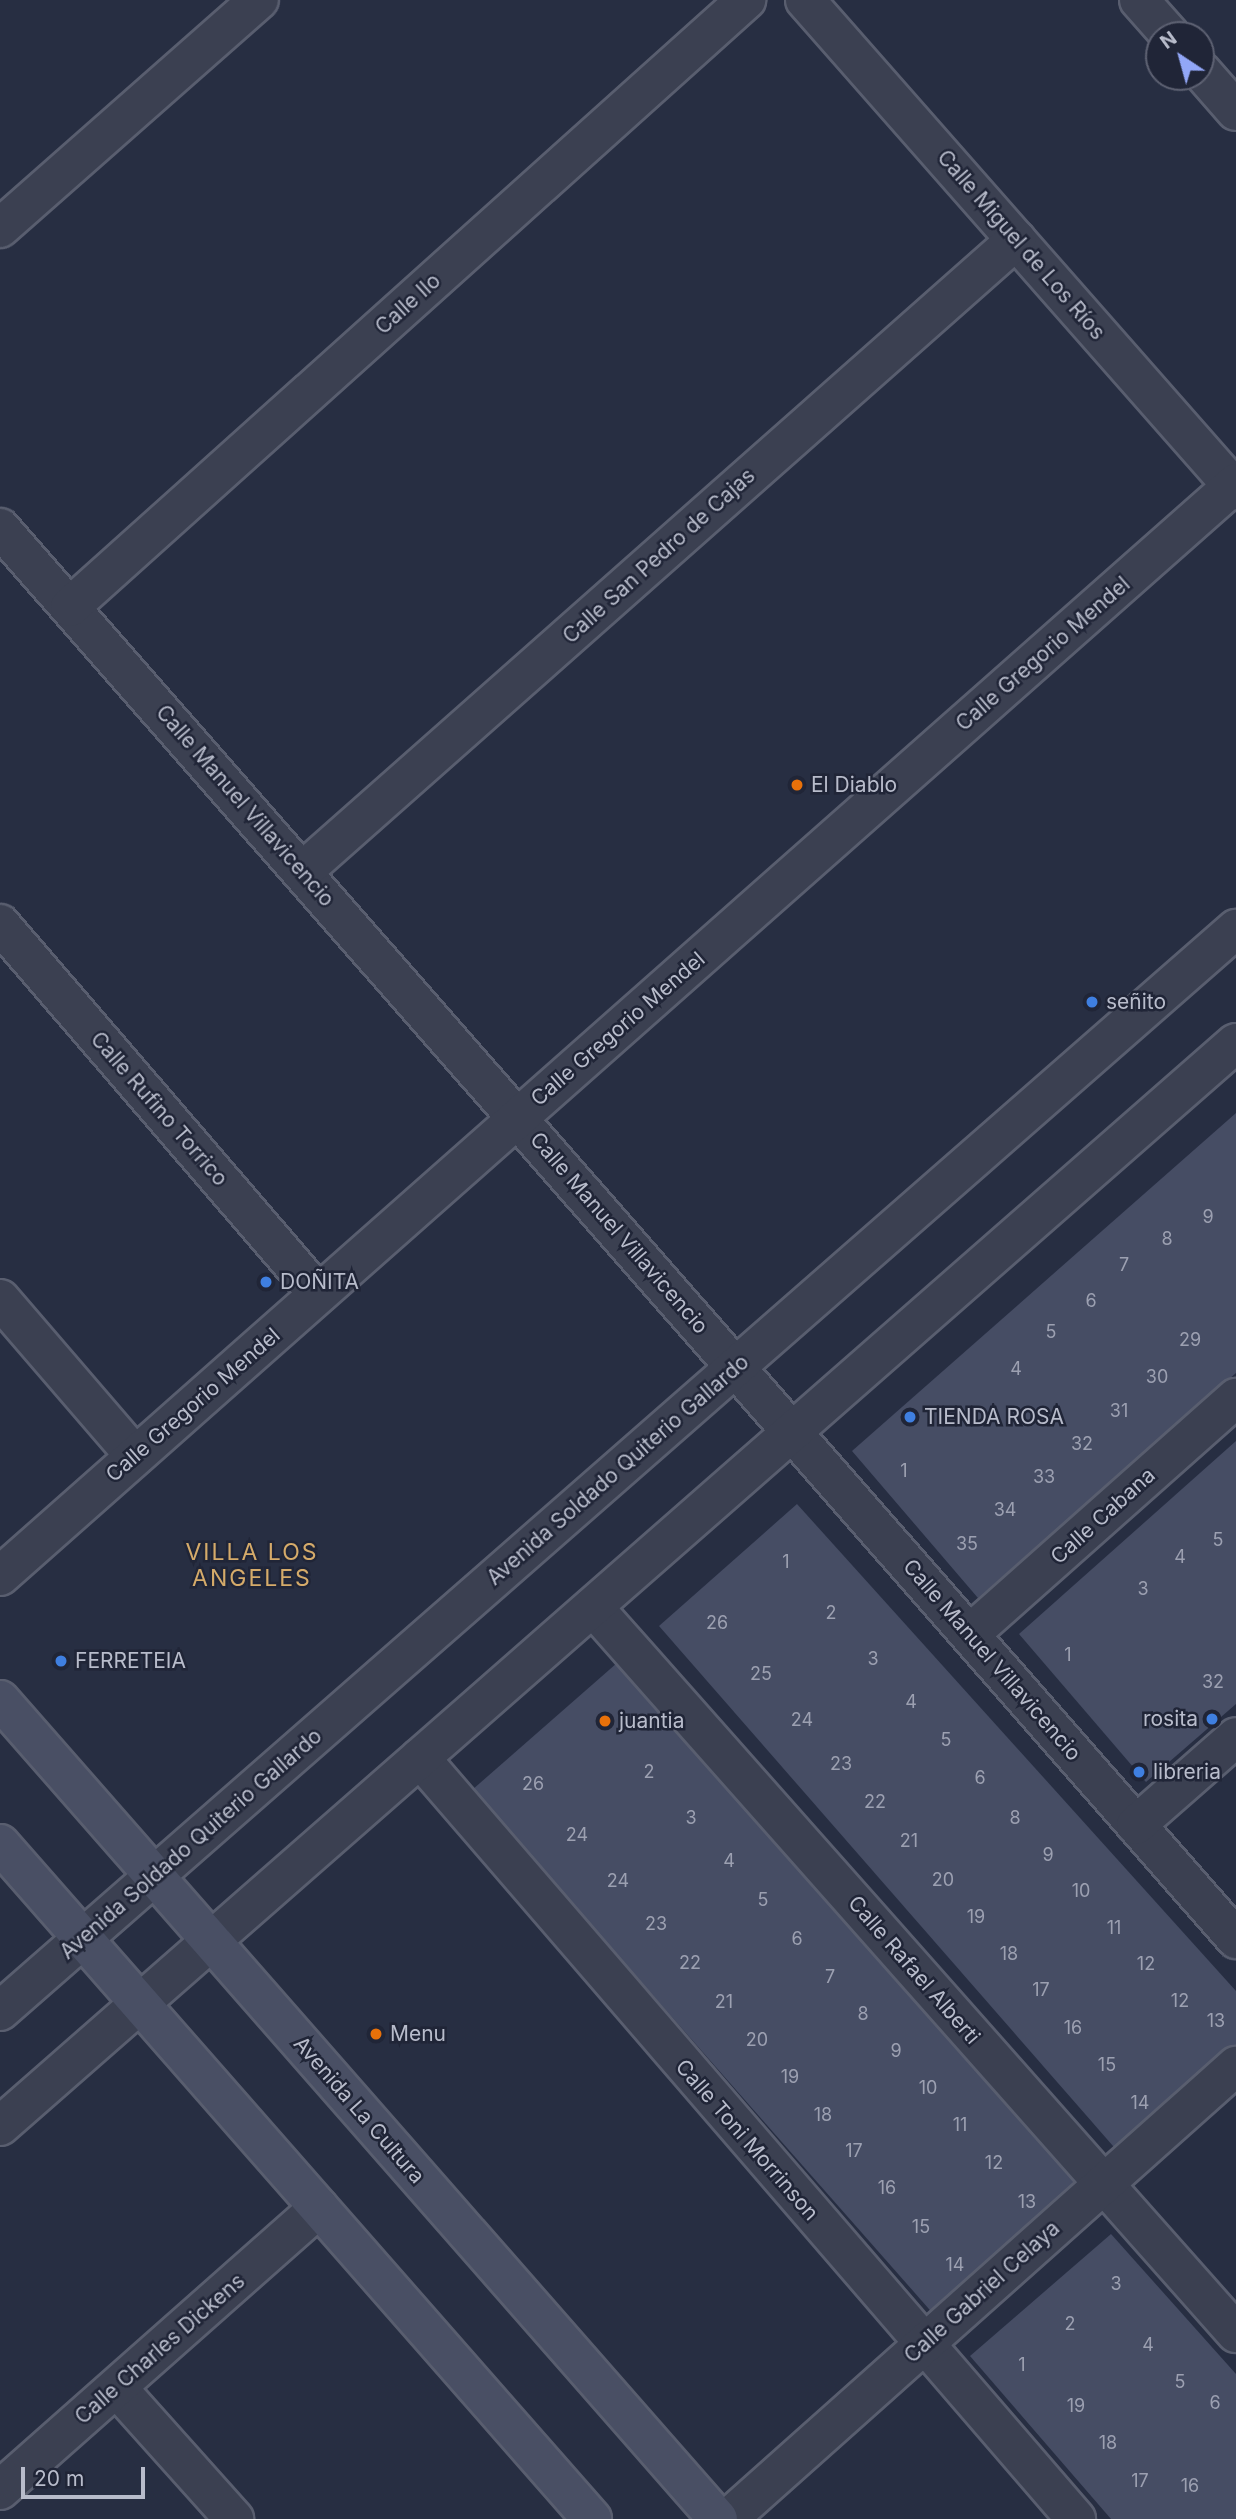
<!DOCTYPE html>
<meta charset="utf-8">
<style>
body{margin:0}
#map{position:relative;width:1236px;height:2519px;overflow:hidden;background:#272e42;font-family:Inter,sans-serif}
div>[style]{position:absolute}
.building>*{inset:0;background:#464d64}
.roads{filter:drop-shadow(2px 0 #595e6f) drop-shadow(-2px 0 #595e6f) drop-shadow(0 2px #595e6f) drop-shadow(0 -2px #595e6f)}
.minor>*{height:38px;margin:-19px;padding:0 19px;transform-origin:19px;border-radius:19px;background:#3b4051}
.tertiary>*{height:38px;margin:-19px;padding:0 19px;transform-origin:19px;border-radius:19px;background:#3b4051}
.secondary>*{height:38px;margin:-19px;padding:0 19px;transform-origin:19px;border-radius:19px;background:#494f64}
.dots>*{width:19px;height:19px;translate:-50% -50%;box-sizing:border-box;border:4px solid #202537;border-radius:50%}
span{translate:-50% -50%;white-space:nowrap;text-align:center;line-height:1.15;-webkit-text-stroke:5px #202537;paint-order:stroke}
.number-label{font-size:18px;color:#9ca0b1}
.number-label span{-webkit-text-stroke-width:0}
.street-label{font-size:21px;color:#b8bccb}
.poi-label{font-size:21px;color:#b8bccb}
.left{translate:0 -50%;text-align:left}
.right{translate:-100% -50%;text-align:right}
.neighbourhood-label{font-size:23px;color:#d5ab6a;letter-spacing:2px}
.north{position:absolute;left:1145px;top:21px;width:70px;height:70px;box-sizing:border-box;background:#202537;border:2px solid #5d6172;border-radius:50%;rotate:324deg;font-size:19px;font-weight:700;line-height:28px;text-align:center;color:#b8bccb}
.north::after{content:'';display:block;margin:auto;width:24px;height:32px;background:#92a7f7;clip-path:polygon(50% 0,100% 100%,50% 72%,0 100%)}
.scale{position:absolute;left:21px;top:2467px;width:124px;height:32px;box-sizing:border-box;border:4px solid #b8bccb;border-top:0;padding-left:9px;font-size:21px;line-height:24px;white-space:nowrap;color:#b8bccb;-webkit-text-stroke:5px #202537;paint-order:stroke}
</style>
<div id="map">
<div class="building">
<div style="clip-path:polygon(1236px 1113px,1236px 1373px,978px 1598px,852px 1451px)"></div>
<div style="clip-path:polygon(1236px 1441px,1236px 1704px,1146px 1782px,1019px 1634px)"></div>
<div style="clip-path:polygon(797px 1504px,1236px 1991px,1236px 2051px,1120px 2154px,659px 1626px)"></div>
<div style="clip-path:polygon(617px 1663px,1081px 2189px,936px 2317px,472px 1790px)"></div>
<div style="clip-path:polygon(1111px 2234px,1236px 2374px,1236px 2519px,1111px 2519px,970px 2356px)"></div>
</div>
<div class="roads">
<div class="minor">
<div style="left:805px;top:0;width:653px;rotate:48.67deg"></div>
<div style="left:1139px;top:0;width:47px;rotate:48.5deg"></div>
<div style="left:1201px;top:71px;width:53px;rotate:48.8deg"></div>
<div style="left:0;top:228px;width:345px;rotate:-41.4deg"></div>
<div style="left:0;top:528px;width:1876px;rotate:48.78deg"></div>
<div style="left:70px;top:607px;width:909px;rotate:-41.92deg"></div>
<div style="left:302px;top:872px;width:954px;rotate:-41.51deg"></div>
<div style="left:0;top:924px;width:488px;rotate:49.3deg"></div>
<div style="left:0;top:1299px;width:207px;rotate:49.3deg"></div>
<div style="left:0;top:1576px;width:1650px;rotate:-41.49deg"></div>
<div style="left:593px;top:1607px;width:970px;rotate:48.47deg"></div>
<div style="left:970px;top:1634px;width:356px;rotate:-41.6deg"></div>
<div style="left:420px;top:1758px;width:1005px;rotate:49.24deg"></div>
<div style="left:1136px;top:1825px;width:133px;rotate:-41.3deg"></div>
<div style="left:117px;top:2388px;width:176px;rotate:48.2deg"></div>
<div style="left:0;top:2490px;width:426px;rotate:-41.5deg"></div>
<div style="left:728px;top:2519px;width:681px;rotate:-41.72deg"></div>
</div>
<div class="tertiary">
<div style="left:0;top:2011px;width:1643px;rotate:-41.2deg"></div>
<div style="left:0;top:2126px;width:1643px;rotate:-41.23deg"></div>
</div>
<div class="secondary">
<div style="left:0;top:1700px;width:1089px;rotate:48.76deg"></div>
<div style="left:0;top:1844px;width:898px;rotate:48.75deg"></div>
</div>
</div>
<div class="dots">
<div style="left:797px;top:785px;background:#e8710a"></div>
<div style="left:1092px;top:1002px;background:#3f7fe0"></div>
<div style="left:266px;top:1282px;background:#3f7fe0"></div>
<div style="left:910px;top:1417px;background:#3f7fe0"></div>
<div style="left:61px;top:1661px;background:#3f7fe0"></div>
<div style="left:1212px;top:1719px;background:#3f7fe0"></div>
<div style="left:605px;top:1721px;background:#e8710a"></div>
<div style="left:1139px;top:1772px;background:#3f7fe0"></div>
<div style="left:376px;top:2034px;background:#e8710a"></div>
</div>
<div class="number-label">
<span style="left:1208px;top:1217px">9</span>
<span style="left:1167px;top:1239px">8</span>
<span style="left:1124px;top:1265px">7</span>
<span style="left:1091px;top:1301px">6</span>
<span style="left:1051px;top:1332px">5</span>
<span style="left:1190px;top:1340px">29</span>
<span style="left:1016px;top:1369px">4</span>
<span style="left:1157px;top:1377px">30</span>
<span style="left:1119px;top:1411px">31</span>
<span style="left:1082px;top:1444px">32</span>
<span style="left:904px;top:1471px">1</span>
<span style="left:1044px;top:1477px">33</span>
<span style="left:1005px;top:1510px">34</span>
<span style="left:1218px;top:1540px">5</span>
<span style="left:967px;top:1544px">35</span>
<span style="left:1180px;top:1557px">4</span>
<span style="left:786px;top:1562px">1</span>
<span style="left:1143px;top:1589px">3</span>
<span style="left:831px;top:1613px">2</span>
<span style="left:717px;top:1623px">26</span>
<span style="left:1068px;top:1655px">1</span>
<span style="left:873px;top:1659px">3</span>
<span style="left:761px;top:1674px">25</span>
<span style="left:1213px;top:1682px">32</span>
<span style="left:911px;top:1702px">4</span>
<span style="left:802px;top:1720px">24</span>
<span style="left:946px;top:1740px">5</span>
<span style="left:841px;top:1764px">23</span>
<span style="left:649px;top:1772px">2</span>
<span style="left:980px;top:1778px">6</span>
<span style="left:533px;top:1784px">26</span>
<span style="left:875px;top:1802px">22</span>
<span style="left:691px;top:1818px">3</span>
<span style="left:1015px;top:1818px">8</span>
<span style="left:577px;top:1835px">24</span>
<span style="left:909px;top:1841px">21</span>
<span style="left:1048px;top:1855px">9</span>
<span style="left:729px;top:1861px">4</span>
<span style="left:943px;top:1880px">20</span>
<span style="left:618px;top:1881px">24</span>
<span style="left:1081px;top:1891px">10</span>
<span style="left:763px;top:1900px">5</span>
<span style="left:976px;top:1917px">19</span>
<span style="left:656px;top:1924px">23</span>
<span style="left:1114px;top:1928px">11</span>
<span style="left:797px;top:1939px">6</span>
<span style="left:1009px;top:1954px">18</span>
<span style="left:690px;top:1963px">22</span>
<span style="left:1146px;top:1964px">12</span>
<span style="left:830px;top:1977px">7</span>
<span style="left:1041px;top:1990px">17</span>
<span style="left:1180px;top:2001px">12</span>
<span style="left:724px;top:2002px">21</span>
<span style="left:863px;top:2014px">8</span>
<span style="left:1216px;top:2021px">13</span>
<span style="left:1073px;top:2028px">16</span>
<span style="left:757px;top:2040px">20</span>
<span style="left:896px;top:2051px">9</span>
<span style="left:1107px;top:2065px">15</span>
<span style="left:790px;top:2077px">19</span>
<span style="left:928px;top:2088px">10</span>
<span style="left:1140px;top:2103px">14</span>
<span style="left:823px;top:2115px">18</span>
<span style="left:960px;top:2125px">11</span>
<span style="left:854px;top:2151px">17</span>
<span style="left:994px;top:2163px">12</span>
<span style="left:887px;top:2188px">16</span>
<span style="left:1027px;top:2202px">13</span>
<span style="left:921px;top:2227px">15</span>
<span style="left:955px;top:2265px">14</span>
<span style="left:1116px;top:2284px">3</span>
<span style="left:1070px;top:2324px">2</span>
<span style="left:1148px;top:2345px">4</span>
<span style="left:1022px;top:2365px">1</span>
<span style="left:1180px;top:2382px">5</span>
<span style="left:1215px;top:2403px">6</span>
<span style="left:1076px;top:2406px">19</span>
<span style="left:1108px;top:2443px">18</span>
<span style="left:1140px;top:2481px">17</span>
<span style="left:1190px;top:2486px">16</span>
</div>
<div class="street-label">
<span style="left:1021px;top:245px;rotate:49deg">Calle Miguel de Los Ríos</span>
<span style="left:408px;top:304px;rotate:-42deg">Calle Ilo</span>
<span style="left:659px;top:556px;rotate:-42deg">Calle San Pedro de Cajas</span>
<span style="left:1043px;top:654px;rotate:-41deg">Calle Gregorio Mendel</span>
<span style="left:245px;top:806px;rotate:49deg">Calle Manuel Villavicencio</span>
<span style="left:618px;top:1029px;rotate:-41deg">Calle Gregorio Mendel</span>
<span style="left:159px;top:1109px;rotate:49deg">Calle Rufino Torrico</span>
<span style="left:619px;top:1233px;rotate:49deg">Calle Manuel Villavicencio</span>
<span style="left:193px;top:1405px;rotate:-41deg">Calle Gregorio Mendel</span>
<span style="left:618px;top:1470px;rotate:-41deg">Avenida Soldado Quiterio Gallardo</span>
<span style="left:1103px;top:1516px;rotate:-42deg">Calle Cabana</span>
<span style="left:992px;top:1660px;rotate:49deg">Calle Manuel Villavicencio</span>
<span style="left:191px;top:1844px;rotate:-41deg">Avenida Soldado Quiterio Gallardo</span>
<span style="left:914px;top:1970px;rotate:49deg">Calle Rafael Alberti</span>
<span style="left:359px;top:2110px;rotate:49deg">Avenida La Cultura</span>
<span style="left:747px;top:2140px;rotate:49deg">Calle Toni Morrinson</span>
<span style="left:982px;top:2292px;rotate:-42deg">Calle Gabriel Celaya</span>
<span style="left:160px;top:2349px;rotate:-41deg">Calle Charles Dickens</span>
</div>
<div class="poi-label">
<span class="left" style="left:811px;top:785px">El Diablo</span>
<span class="left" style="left:1106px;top:1002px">señito</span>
<span class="left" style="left:280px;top:1282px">DOÑITA</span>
<span class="left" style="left:924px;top:1417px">TIENDA ROSA</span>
<span class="left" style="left:75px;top:1661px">FERRETEIA</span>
<span class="right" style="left:1198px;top:1719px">rosita</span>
<span class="left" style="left:619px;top:1721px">juantia</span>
<span class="left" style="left:1153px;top:1772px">libreria</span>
<span class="left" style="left:390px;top:2034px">Menu</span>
</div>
<div class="neighbourhood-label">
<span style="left:252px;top:1565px">VILLA LOS<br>ANGELES</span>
</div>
<div class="north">N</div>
<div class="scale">20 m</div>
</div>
